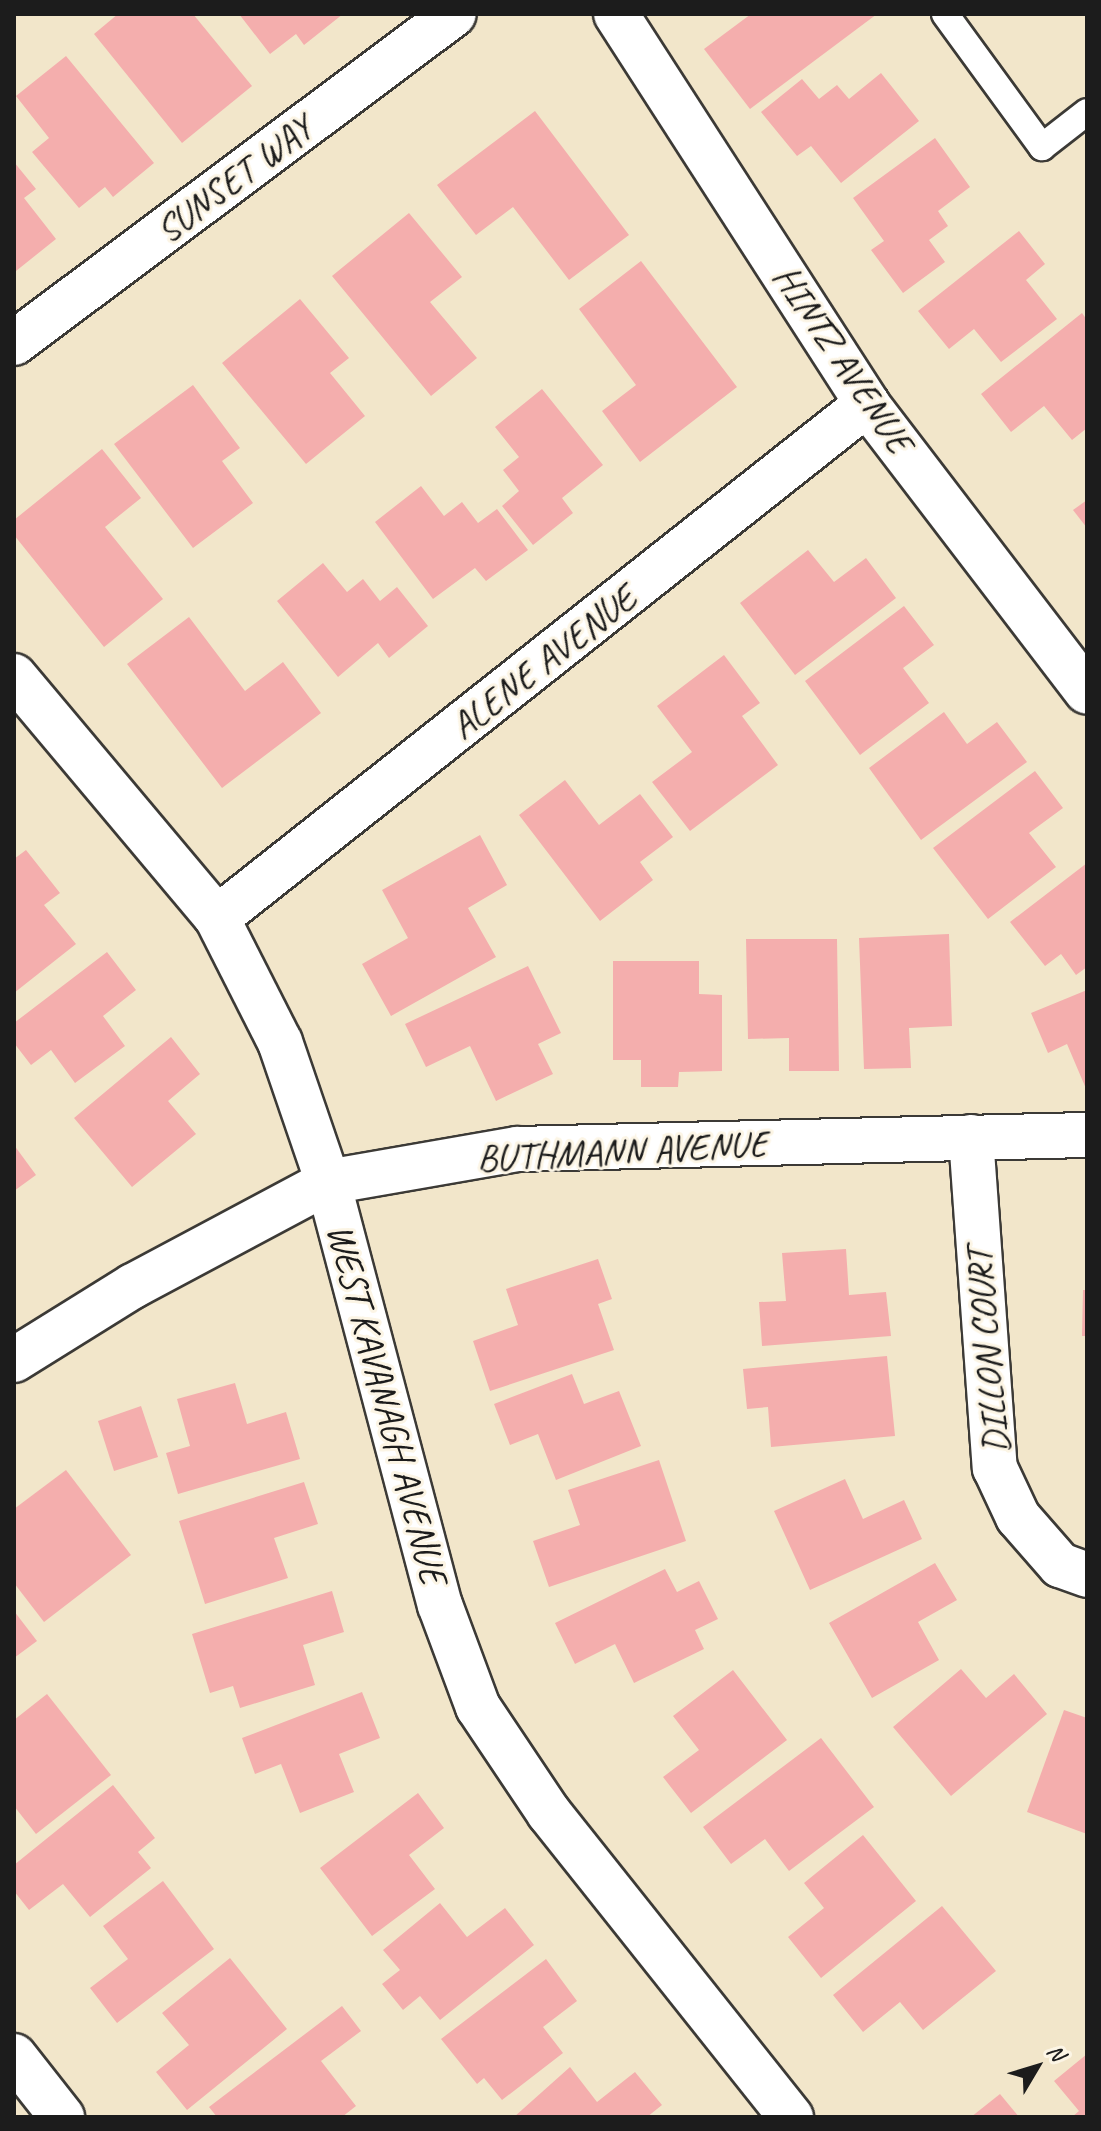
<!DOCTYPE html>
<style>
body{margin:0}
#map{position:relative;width:1101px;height:2131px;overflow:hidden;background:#f2e6ca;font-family:Caveat,sans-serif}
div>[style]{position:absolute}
.building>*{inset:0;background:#f4aead}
.roads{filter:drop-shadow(2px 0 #3c3a36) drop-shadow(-2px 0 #3c3a36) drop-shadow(0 2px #3c3a36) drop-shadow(0 -2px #3c3a36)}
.service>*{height:26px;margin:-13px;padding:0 13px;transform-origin:13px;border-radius:13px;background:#fff}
.minor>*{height:44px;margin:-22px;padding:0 22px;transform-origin:22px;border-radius:22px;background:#fff}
span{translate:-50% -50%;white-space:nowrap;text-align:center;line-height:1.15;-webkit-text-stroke:6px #fcf5e5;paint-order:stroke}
.street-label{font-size:38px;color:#1c1c1c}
.frame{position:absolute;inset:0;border:16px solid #1c1c1c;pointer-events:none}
.north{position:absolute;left:997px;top:2027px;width:80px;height:80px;-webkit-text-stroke:6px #fcf5e5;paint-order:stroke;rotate:52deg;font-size:22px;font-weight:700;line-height:32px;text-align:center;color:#1c1c1c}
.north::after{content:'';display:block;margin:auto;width:28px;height:36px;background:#1c1c1c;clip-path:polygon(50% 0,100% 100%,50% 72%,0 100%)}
</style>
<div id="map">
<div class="building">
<div style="clip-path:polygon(118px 14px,193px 14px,252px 86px,182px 143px,94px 34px)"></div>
<div style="clip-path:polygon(239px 14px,343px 14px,304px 45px,296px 34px,270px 54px)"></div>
<div style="clip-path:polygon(751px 14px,877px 14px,750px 109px,704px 49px)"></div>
<div style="clip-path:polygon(66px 56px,154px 163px,113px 197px,105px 187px,79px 208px,32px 152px,49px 138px,16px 96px)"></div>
<div style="clip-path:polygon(881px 73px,919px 121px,841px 183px,811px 146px,797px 156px,761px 112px,802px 79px,819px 99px,837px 85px,849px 99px)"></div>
<div style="clip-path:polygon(535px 111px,629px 235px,569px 280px,513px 207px,476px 235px,437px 185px)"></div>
<div style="clip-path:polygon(935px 138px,970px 187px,938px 211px,948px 226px,929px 240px,945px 262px,903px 293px,871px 250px,884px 241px,853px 198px)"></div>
<div style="clip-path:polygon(14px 162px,36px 189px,24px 198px,56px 239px,16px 271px)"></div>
<div style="clip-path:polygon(409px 213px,462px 277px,430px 302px,477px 358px,431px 396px,332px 276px)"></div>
<div style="clip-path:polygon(1019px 231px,1045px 264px,1026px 280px,1057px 319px,1001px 362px,974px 329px,949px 349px,918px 311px)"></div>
<div style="clip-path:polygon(641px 261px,737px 387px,640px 462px,602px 411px,636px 385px,579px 309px)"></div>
<div style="clip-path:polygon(300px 299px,349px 358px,330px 373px,365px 416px,306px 464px,222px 363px)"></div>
<div style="clip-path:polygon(1082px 313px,1087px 320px,1087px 428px,1072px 440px,1044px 406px,1011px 432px,981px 394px)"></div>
<div style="clip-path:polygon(193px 385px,240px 448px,222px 461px,253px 503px,193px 548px,114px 444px)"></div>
<div style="clip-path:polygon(542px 389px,603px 465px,562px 498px,573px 513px,533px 545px,502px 506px,519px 491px,503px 470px,519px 457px,495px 427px)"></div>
<div style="clip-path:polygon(102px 449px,141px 498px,105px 527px,163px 599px,104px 647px,14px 535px,14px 520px)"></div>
<div style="clip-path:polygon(421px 486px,444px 516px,462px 502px,478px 523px,497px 509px,528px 550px,486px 581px,475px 568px,433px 599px,375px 522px)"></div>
<div style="clip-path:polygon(1087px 500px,1087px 528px,1073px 510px)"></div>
<div style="clip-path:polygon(808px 550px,834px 582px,866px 558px,896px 598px,795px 675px,740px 603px)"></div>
<div style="clip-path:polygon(323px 563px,347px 592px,363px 579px,380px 601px,397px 587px,428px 626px,389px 658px,378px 643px,338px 677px,277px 601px)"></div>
<div style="clip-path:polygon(904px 606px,934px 645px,903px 668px,929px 703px,860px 755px,805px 681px)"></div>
<div style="clip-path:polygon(189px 617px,245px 691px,283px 662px,321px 713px,222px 788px,127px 664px)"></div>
<div style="clip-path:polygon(724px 655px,760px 703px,742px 716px,778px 765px,690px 831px,652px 782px,692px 752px,657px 706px)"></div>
<div style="clip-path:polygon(944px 712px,967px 744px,997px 722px,1027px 762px,921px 840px,869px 768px)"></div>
<div style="clip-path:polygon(1035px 771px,1063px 808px,1029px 833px,1056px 867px,988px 919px,933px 848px)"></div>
<div style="clip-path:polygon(565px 780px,599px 825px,640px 794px,673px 837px,640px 862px,653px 880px,600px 921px,519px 815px)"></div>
<div style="clip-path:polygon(480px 835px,507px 885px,468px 908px,496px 957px,391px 1016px,362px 964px,408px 938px,382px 890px)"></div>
<div style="clip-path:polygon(26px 850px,60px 893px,44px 905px,76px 944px,14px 993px,14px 859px)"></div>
<div style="clip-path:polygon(1087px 863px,1087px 967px,1076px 975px,1061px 954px,1045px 966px,1010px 922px)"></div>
<div style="clip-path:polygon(949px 934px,952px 1026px,909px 1028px,911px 1068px,864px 1069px,859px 938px)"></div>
<div style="clip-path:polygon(746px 939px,837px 939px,839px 1071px,789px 1071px,789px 1038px,748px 1039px)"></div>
<div style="clip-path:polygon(107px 952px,136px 990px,103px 1016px,125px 1046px,75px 1083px,51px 1050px,31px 1065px,14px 1043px,14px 1023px)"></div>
<div style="clip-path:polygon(613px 961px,699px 961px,699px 994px,722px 995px,722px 1071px,679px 1072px,678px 1087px,641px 1087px,641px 1060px,613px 1060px)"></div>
<div style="clip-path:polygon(528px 966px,561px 1033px,538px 1044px,553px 1074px,496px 1101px,470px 1046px,426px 1067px,405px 1024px)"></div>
<div style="clip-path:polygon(1087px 990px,1087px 1091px,1067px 1044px,1048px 1053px,1031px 1013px)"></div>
<div style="clip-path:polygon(171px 1037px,200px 1074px,168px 1101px,196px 1134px,132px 1187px,74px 1118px)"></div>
<div style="clip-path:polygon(14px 1145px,36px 1175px,14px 1191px)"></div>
<div style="clip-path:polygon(846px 1249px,849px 1295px,886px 1292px,891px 1336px,762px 1346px,759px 1302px,786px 1301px,782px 1253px)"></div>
<div style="clip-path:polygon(598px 1259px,612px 1299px,598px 1304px,614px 1350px,490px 1391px,473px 1341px,518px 1325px,506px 1289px)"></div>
<div style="clip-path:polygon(1083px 1290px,1087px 1290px,1087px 1336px,1082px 1336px)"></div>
<div style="clip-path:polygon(887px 1356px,895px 1436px,771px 1447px,768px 1407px,747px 1409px,743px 1369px)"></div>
<div style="clip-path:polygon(572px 1374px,584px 1404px,619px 1391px,641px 1446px,556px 1480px,538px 1434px,510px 1445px,494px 1404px)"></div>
<div style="clip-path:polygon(235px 1383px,247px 1424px,286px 1412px,300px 1459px,178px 1494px,166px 1453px,190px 1446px,177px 1399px)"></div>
<div style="clip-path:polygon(141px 1406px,158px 1457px,114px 1471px,98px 1421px)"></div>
<div style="clip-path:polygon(659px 1460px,686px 1541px,549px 1587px,533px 1541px,580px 1525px,568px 1490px)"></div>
<div style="clip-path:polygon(66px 1470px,131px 1555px,44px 1622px,14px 1583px,14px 1509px)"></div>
<div style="clip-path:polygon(845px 1479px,863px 1519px,904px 1500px,922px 1539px,810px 1590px,774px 1511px)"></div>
<div style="clip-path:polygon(304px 1482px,318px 1524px,274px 1538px,288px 1578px,205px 1604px,179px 1521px)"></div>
<div style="clip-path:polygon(935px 1563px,957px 1600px,918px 1622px,939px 1660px,872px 1698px,829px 1623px)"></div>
<div style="clip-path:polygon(665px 1569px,677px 1592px,699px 1581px,718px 1619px,695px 1630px,704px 1649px,634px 1683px,615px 1644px,575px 1664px,555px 1623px)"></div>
<div style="clip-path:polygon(332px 1591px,344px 1632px,303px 1645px,315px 1685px,240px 1708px,233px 1686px,210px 1693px,192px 1634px)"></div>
<div style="clip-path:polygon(14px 1611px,37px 1641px,14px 1658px)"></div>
<div style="clip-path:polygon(961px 1669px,986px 1698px,1014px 1674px,1047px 1714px,951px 1796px,893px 1727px)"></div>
<div style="clip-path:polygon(733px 1670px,787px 1740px,691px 1813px,663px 1777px,699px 1750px,673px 1716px)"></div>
<div style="clip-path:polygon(362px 1692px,380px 1738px,339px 1754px,354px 1792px,300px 1813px,281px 1764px,255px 1774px,242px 1738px)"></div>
<div style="clip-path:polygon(47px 1694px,111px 1775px,36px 1834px,14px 1806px,14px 1720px)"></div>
<div style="clip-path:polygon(1064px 1710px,1087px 1718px,1087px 1834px,1027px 1812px)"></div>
<div style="clip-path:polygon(821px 1738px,874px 1807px,789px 1871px,765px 1839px,731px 1864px,703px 1827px)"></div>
<div style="clip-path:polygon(113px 1785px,155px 1838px,138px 1852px,151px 1868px,90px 1917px,63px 1884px,29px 1910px,14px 1891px,14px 1865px)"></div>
<div style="clip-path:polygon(418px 1793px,444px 1828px,409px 1855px,435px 1889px,372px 1936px,320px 1868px)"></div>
<div style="clip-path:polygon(863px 1835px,916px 1901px,821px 1978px,788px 1937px,824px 1908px,804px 1883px)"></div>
<div style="clip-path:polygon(163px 1881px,214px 1949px,117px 2023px,90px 1988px,128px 1959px,103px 1926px)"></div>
<div style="clip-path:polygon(440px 1903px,467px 1937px,505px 1908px,534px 1945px,440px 2020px,420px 1996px,403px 2010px,382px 1984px,400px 1970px,383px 1950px)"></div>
<div style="clip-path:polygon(942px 1906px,996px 1971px,923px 2030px,900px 2002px,863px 2032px,833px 1995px)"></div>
<div style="clip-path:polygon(230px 1958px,287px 2029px,187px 2110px,156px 2072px,189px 2045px,162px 2013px)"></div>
<div style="clip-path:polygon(546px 1959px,577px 2001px,543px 2027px,563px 2053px,502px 2100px,484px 2078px,477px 2084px,441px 2039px)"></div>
<div style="clip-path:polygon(342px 2006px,361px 2031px,321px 2061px,356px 2106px,342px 2117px,217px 2117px,209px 2107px)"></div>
<div style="clip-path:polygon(1087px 2054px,1087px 2117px,1072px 2117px,1079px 2111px,1054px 2081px)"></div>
<div style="clip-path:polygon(570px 2067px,597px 2102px,635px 2072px,662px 2105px,647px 2117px,514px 2117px)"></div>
<div style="clip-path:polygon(1000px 2094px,1019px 2117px,971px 2117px)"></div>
</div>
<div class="roads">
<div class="service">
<div style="left:945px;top:14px;width:165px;rotate:53.9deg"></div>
<div style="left:1042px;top:147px;width:57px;rotate:-37.9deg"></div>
</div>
<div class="minor">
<div style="left:616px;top:14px;width:464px;rotate:57.2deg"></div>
<div style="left:867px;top:404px;width:362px;rotate:52.6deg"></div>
<div style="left:14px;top:343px;width:549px;rotate:-36.79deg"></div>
<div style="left:14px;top:676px;width:316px;rotate:50deg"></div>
<div style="left:217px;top:918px;width:139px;rotate:63.1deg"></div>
<div style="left:280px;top:1042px;width:148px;rotate:71.1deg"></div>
<div style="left:328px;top:1182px;width:438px;rotate:75.2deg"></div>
<div style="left:440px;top:1605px;width:109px;rotate:69.6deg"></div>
<div style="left:478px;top:1707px;width:128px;rotate:56.2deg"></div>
<div style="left:549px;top:1813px;width:389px;rotate:51.5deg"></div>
<div style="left:217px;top:918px;width:829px;rotate:-38.34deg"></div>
<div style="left:971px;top:1137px;width:332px;rotate:85.9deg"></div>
<div style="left:995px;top:1468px;width:54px;rotate:64.9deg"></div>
<div style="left:1018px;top:1517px;width:64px;rotate:48.8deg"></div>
<div style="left:1060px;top:1565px;width:29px;rotate:20deg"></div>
<div style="left:14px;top:1360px;width:140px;rotate:-31.9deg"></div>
<div style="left:133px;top:1286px;width:221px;rotate:-28.1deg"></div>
<div style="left:328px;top:1182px;width:192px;rotate:-9.9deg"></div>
<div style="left:517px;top:1149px;width:570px;rotate:-1.41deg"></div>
<div style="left:14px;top:2056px;width:78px;rotate:51.8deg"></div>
</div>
</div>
<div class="street-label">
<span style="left:234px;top:179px;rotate:-37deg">SUNSET WAY</span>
<span style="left:843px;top:359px;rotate:56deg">HINTZ AVENUE</span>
<span style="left:543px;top:662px;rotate:-38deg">ALENE AVENUE</span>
<span style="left:622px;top:1151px;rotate:-3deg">BUTHMANN AVENUE</span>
<span style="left:987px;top:1351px;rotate:-95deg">DILLON COURT</span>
<span style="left:387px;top:1404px;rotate:75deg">WEST KAVANAGH AVENUE</span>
</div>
<div class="frame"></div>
<div class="north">N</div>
</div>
